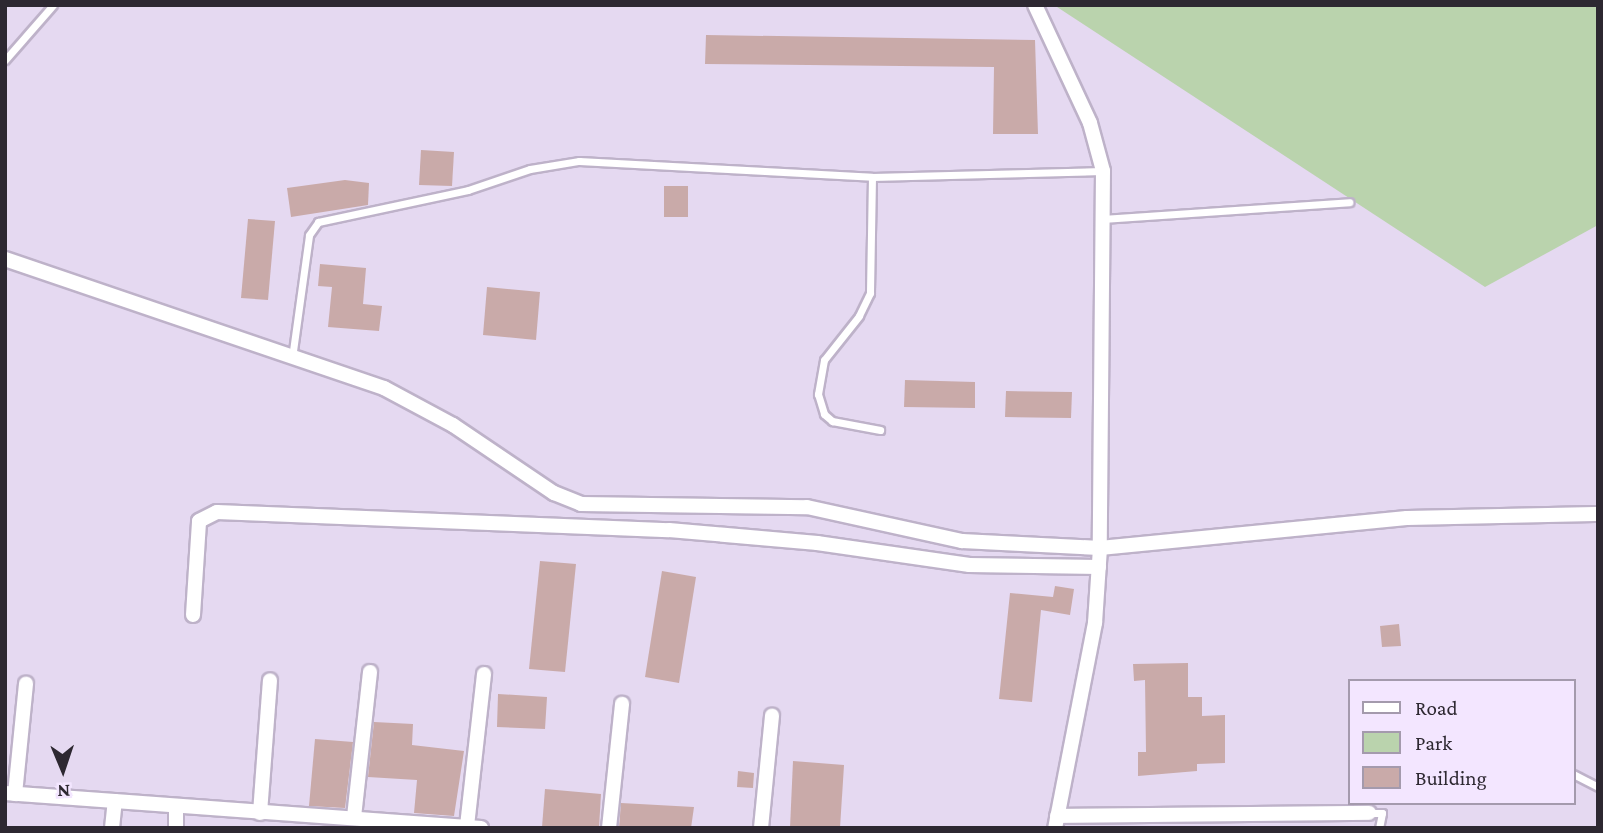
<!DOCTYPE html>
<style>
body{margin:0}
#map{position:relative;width:1603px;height:833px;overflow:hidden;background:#e5d9f1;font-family:"Crimson Pro",serif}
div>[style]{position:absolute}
.green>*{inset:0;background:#bad3ad}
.building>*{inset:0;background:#c9aaa9}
.roads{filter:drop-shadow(2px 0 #beb2c9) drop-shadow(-2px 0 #beb2c9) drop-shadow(0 2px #beb2c9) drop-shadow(0 -2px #beb2c9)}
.service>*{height:7px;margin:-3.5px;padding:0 3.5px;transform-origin:3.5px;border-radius:3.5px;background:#fff}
.minor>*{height:14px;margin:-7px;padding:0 7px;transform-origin:7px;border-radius:7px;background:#fff}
span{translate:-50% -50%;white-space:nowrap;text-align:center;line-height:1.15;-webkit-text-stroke:7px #f3e6ff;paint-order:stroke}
.frame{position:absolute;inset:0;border:7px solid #2d2831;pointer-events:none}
.legend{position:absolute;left:1348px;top:679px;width:228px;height:126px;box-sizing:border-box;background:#f3e6ff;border:2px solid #a49aad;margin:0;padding:9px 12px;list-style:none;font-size:21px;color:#2d2831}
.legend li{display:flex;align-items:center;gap:14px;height:35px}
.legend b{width:35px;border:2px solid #a49aad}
.north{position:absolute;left:28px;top:735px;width:70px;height:70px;-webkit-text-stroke:5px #f3e6ff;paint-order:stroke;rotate:178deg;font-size:19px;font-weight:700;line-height:28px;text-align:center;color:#2d2831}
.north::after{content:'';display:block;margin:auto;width:24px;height:32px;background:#2d2831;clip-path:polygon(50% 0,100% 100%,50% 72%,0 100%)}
</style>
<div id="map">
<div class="green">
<div style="clip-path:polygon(1054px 5px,1598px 5px,1598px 225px,1485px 287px)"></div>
</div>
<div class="building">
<div style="clip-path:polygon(706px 35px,1035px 40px,1038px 134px,993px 134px,994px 67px,705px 64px)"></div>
<div style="clip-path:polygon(421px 150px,454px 152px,452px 186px,419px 185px)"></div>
<div style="clip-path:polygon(345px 180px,369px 183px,368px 205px,291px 217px,287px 188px)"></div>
<div style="clip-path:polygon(664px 186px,688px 186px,688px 217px,664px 217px)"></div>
<div style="clip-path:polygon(248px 219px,275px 221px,268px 300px,241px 298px)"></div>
<div style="clip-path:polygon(320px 264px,366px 268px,363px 304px,382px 306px,379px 331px,328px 327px,332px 287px,318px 286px)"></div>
<div style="clip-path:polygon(487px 287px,540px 292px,536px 340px,483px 335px)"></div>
<div style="clip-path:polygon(905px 380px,975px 382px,975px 408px,904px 407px)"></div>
<div style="clip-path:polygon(1006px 391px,1072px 392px,1071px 418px,1005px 417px)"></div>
<div style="clip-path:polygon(540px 561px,576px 564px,565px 672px,529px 669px)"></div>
<div style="clip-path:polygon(662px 571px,696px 577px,679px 683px,645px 677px)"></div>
<div style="clip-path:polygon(1055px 586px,1074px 589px,1070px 615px,1041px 610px,1032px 702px,999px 699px,1010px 593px,1053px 597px)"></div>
<div style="clip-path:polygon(1399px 624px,1401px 646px,1382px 647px,1380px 626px)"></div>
<div style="clip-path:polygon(1188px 663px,1188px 697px,1202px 697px,1202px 716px,1225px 715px,1225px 763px,1197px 764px,1197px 771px,1138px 776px,1138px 752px,1146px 752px,1145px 680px,1134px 681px,1133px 664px)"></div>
<div style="clip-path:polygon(498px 694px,547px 697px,545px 729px,497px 727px)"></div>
<div style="clip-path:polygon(374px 722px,413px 724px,412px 745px,464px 751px,454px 816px,414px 813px,417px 780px,368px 777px)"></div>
<div style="clip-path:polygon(315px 739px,353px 742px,345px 808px,309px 806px)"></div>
<div style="clip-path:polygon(793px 761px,844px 765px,840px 828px,790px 828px)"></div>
<div style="clip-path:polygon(738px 771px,754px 773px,753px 788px,737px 787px)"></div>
<div style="clip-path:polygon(545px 789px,601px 794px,599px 828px,542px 827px)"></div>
<div style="clip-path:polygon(621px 803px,694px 807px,691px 828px,619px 828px)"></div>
</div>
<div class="roads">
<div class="service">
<div style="left:5px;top:60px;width:73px;rotate:-48.9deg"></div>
<div style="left:872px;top:177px;width:116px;rotate:91deg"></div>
<div style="left:870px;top:293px;width:25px;rotate:116deg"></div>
<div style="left:859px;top:316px;width:56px;rotate:128.5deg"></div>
<div style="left:824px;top:360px;width:35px;rotate:100deg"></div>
<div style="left:818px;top:394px;width:21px;rotate:73deg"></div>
<div style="left:824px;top:414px;width:11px;rotate:41deg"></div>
<div style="left:832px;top:421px;width:49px;rotate:10.6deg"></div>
<div style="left:1102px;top:219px;width:248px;rotate:-3.9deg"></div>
<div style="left:292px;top:358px;width:124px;rotate:-82.1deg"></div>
<div style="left:309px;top:235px;width:16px;rotate:-55deg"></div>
<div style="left:318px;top:222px;width:153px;rotate:-12deg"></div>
<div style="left:468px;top:190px;width:65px;rotate:-18.7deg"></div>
<div style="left:530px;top:169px;width:50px;rotate:-9.3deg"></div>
<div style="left:579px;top:161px;width:293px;rotate:3.1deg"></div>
<div style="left:872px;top:177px;width:231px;rotate:-1.5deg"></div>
<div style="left:1573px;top:774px;width:28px;rotate:27deg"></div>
<div style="left:1369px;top:813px;width:13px"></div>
<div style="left:1382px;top:813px;width:15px;rotate:101deg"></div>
</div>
<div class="minor">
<div style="left:1035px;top:5px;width:130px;rotate:65deg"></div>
<div style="left:1090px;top:123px;width:50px;rotate:74.8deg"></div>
<div style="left:1103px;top:171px;width:377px;rotate:90.5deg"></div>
<div style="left:1100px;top:548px;width:75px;rotate:93.8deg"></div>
<div style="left:1095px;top:623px;width:209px;rotate:101deg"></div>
<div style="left:5px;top:259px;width:400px;rotate:18.8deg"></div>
<div style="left:384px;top:388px;width:78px;rotate:28.2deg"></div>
<div style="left:453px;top:425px;width:122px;rotate:34deg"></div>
<div style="left:554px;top:493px;width:29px;rotate:22deg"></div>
<div style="left:581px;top:504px;width:226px;rotate:0.8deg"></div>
<div style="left:807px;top:507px;width:159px;rotate:12.4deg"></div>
<div style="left:962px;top:541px;width:138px;rotate:2.9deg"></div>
<div style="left:1100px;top:548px;width:308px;rotate:-5.6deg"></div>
<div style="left:1407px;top:518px;width:191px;rotate:-1.2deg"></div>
<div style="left:193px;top:615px;width:94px;rotate:-86.3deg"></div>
<div style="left:199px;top:521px;width:20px;rotate:-27deg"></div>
<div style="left:217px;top:512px;width:452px;rotate:2.3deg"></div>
<div style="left:669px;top:530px;width:149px;rotate:5deg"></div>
<div style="left:817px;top:543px;width:154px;rotate:8.2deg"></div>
<div style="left:969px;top:565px;width:130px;rotate:0.9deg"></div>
<div style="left:5px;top:793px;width:110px;rotate:4.2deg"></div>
<div style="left:15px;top:794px;width:111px;rotate:-84.3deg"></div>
<div style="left:260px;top:813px;width:133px;rotate:-85.7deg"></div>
<div style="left:1057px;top:816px;width:312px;rotate:-0.6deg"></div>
<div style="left:354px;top:817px;width:146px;rotate:-83.7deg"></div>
<div style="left:467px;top:826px;width:153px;rotate:-83.6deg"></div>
<div style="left:112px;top:828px;width:27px;rotate:-84deg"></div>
<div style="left:115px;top:801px;width:367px;rotate:4.2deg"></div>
<div style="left:176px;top:828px;width:22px;rotate:-90deg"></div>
<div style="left:609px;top:828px;width:125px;rotate:-84deg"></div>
<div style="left:761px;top:828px;width:113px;rotate:-84.4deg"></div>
</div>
</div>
<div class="frame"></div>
<ul class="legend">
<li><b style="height:9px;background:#fff"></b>Road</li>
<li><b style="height:19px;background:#bad3ad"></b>Park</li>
<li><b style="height:19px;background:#c9aaa9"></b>Building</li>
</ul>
<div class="north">N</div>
</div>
